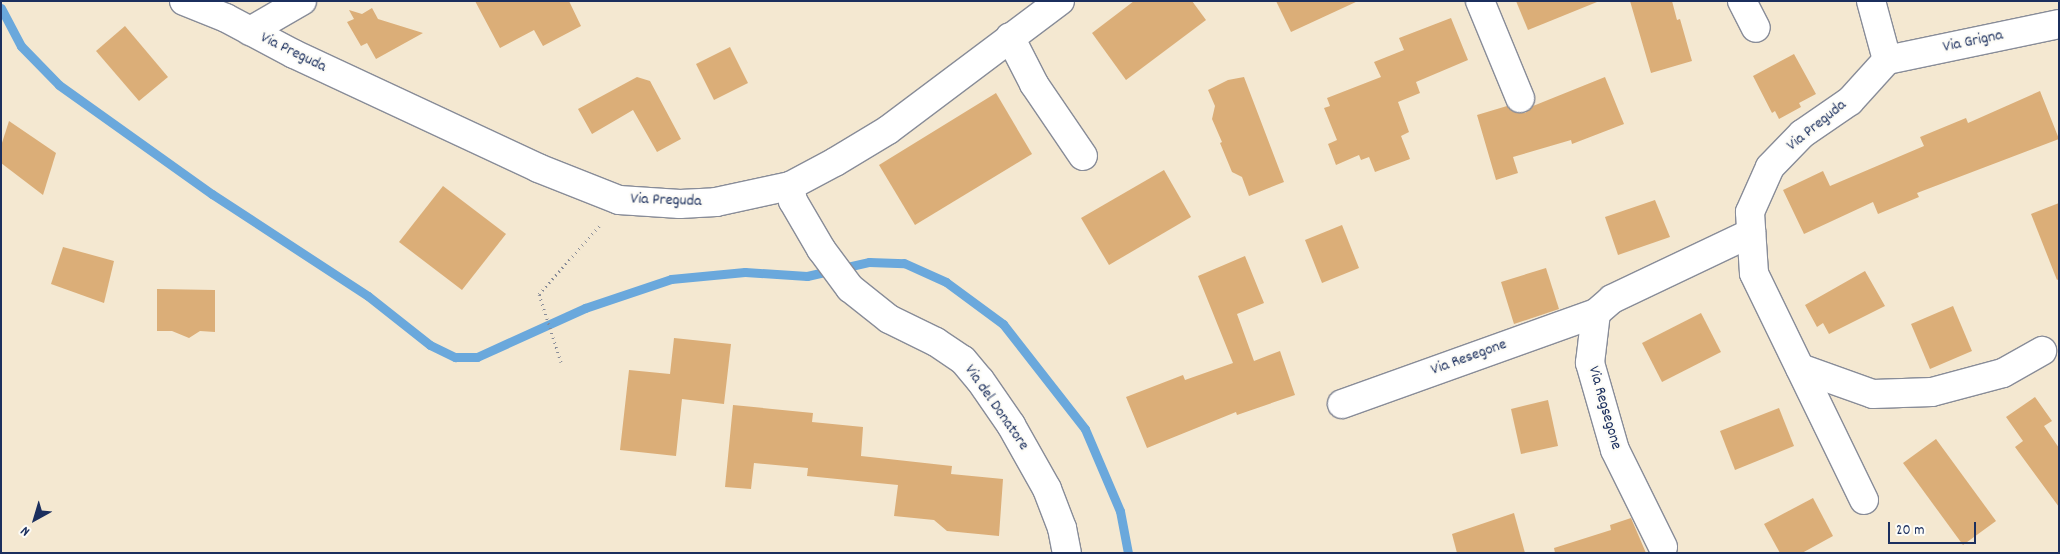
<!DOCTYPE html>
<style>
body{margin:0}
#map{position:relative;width:2060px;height:554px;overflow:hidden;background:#f4e8d1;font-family:Dekko,sans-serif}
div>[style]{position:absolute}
.stream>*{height:9px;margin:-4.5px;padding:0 4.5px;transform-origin:4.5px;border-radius:4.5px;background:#6aa8dc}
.building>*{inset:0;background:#dbae78}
.path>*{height:3px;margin-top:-1.5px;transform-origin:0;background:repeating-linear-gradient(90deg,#888c98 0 1px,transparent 0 5px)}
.roads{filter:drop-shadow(1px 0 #888c98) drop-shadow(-1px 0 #888c98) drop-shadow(0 1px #888c98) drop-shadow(0 -1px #888c98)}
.minor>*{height:28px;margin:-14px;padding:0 14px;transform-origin:14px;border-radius:14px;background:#fff}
span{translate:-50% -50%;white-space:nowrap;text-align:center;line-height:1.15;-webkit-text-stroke:4.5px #fdfcf7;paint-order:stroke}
.street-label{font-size:16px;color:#1b2f5e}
.frame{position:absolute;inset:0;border:2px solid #1b2f5e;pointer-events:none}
.north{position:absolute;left:10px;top:494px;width:50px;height:50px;-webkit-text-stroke:4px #fdfcf7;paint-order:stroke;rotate:219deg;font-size:14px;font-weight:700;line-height:20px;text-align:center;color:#1b2f5e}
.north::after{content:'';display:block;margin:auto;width:18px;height:22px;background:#1b2f5e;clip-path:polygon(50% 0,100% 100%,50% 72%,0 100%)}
.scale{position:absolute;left:1888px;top:522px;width:88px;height:22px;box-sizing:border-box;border:2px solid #1b2f5e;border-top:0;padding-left:6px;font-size:15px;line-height:18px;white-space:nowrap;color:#1b2f5e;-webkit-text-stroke:4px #fdfcf7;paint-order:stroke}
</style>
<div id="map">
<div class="stream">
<div style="left:1px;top:8px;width:43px;rotate:62.2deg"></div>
<div style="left:21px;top:46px;width:54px;rotate:45.7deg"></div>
<div style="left:59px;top:85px;width:188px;rotate:35.5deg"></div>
<div style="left:212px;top:194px;width:186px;rotate:33.2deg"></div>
<div style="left:368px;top:296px;width:79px;rotate:38.3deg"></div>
<div style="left:430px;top:345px;width:28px;rotate:26deg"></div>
<div style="left:455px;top:357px;width:22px"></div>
<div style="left:477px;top:357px;width:119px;rotate:-24.4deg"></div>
<div style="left:585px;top:308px;width:91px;rotate:-18.6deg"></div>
<div style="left:671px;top:279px;width:74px;rotate:-5.4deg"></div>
<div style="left:745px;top:272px;width:62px;rotate:3.7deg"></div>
<div style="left:807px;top:276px;width:64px;rotate:-12.7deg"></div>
<div style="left:869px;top:262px;width:35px;rotate:2deg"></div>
<div style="left:904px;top:263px;width:46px;rotate:24.3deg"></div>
<div style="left:946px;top:282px;width:71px;rotate:36.4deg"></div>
<div style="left:1003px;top:324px;width:133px;rotate:52deg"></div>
<div style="left:1085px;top:429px;width:89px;rotate:66.9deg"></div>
<div style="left:1120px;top:511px;width:43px;rotate:79.2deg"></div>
</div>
<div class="building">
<div style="clip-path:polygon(475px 1px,569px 1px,581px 26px,543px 46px,534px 30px,500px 48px)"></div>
<div style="clip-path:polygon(1134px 1px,1192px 1px,1206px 20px,1126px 80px,1092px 33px)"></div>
<div style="clip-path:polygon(1276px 1px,1358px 1px,1291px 32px)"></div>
<div style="clip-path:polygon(1516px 1px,1597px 1px,1597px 2px,1528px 30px)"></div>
<div style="clip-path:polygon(1630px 1px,1672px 1px,1677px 20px,1680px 19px,1692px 61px,1651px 73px)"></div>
<div style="clip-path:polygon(372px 8px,378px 19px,423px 33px,376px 59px,367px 43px,361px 46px,347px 22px,354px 19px,349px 10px,362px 14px)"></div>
<div style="clip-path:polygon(1451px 18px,1468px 60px,1416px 82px,1420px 93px,1398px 102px,1409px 132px,1401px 136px,1410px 159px,1375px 172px,1369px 157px,1361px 160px,1359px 155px,1336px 165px,1328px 144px,1337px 140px,1324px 108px,1330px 106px,1327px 98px,1381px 77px,1374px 62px,1404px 50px,1399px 38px)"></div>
<div style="clip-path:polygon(125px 26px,168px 77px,139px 101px,96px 51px)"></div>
<div style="clip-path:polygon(730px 47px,748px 83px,714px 100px,696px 64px)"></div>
<div style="clip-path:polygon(1794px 54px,1816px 94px,1799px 103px,1801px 107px,1779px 119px,1775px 111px,1772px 113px,1753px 76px)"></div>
<div style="clip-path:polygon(637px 77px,650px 81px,681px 139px,657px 152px,633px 110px,592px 134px,578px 109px)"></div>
<div style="clip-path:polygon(1244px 77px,1284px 182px,1249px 196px,1242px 177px,1232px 172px,1220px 143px,1222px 142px,1212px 119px,1215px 106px,1208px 90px,1228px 80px)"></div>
<div style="clip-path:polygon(1605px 77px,1624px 124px,1572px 144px,1571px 140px,1513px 157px,1518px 173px,1496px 180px,1477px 115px,1507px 106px,1517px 113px,1525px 113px,1533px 106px)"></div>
<div style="clip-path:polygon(2040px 91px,2059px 139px,1917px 193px,1919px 197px,1878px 214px,1873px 202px,1804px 234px,1783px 190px,1823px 171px,1830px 186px,1924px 146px,1920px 137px,1966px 118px,1968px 123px)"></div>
<div style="clip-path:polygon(996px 93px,1032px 154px,915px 225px,879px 165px)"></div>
<div style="clip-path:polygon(9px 121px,56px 153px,43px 195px,1px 163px,1px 146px)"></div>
<div style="clip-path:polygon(1164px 170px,1191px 217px,1109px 265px,1081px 218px)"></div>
<div style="clip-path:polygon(443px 186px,506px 234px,462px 290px,399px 242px)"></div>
<div style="clip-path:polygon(1655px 200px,1670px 237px,1618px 255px,1605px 217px)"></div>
<div style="clip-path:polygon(2059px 203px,2059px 279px,2057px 280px,2031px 214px)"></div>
<div style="clip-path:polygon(1342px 225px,1359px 268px,1322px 283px,1305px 240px)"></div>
<div style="clip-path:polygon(63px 247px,114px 261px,104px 303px,51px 284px)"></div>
<div style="clip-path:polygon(1245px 256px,1264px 303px,1237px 314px,1254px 361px,1280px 351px,1295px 395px,1237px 415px,1236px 412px,1147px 448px,1126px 397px,1183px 375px,1185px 380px,1233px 363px,1198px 276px)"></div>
<div style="clip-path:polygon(1546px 268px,1559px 309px,1514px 324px,1501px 282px)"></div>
<div style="clip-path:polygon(1865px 271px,1885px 306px,1829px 334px,1823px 323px,1817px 327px,1805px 305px)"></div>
<div style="clip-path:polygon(157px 289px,215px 290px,215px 332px,200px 331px,189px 338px,172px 331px,157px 331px)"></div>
<div style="clip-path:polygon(1953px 306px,1972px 351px,1930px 369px,1911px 324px)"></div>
<div style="clip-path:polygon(1701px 313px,1721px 352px,1662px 382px,1642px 343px)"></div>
<div style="clip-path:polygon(674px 338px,731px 344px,724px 404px,682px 399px,676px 456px,620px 450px,629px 370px,670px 374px)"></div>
<div style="clip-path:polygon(2035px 397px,2052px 421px,2044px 426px,2059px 448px,2059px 507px,2015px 447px,2023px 441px,2006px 417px)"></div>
<div style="clip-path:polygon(1548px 400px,1558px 446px,1521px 454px,1511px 409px)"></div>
<div style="clip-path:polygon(733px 405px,813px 413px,812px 422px,863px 427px,861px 456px,952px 466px,951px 474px,1003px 479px,999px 536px,947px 531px,934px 520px,894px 516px,898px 485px,807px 476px,808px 468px,754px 463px,751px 489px,725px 487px)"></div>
<div style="clip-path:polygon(1779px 408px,1794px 446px,1735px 470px,1720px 431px)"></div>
<div style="clip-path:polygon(1936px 439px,1996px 521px,1963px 545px,1903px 463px)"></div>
<div style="clip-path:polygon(1813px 498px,1833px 536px,1802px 553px,1780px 553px,1764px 524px)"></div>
<div style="clip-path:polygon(1514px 513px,1525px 553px,1457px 553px,1452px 534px)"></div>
<div style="clip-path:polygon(1631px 518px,1646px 553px,1555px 553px,1554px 548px,1611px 530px,1610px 525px)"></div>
</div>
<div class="path">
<div style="left:561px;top:362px;width:71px;rotate:-107.9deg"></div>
<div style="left:539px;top:294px;width:94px;rotate:-48.5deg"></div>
</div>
<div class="roads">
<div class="minor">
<div style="left:184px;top:1px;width:45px;rotate:22deg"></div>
<div style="left:226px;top:18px;width:77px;rotate:27.9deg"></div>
<div style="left:294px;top:54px;width:269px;rotate:25deg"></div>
<div style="left:538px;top:168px;width:87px;rotate:21.6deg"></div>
<div style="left:619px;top:200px;width:61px;rotate:3.8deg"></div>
<div style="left:680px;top:204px;width:36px;rotate:-3deg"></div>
<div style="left:716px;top:202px;width:76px;rotate:-12.2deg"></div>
<div style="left:790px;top:186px;width:51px;rotate:-28.1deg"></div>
<div style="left:835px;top:162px;width:62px;rotate:-31.1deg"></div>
<div style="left:888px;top:130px;width:215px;rotate:-36.9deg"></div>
<div style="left:1480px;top:1px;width:105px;rotate:67.6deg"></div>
<div style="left:1742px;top:1px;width:30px;rotate:63deg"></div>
<div style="left:1871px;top:1px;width:61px;rotate:74.8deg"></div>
<div style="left:250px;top:31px;width:60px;rotate:-30deg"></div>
<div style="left:1010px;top:37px;width:53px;rotate:62.9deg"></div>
<div style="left:1034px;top:84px;width:87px;rotate:55.8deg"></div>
<div style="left:1887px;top:60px;width:176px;rotate:-11.8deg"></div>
<div style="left:790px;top:186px;width:15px;rotate:79deg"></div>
<div style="left:793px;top:201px;width:56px;rotate:59.7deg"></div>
<div style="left:821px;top:249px;width:49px;rotate:53.4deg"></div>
<div style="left:850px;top:288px;width:50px;rotate:38.5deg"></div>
<div style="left:889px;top:319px;width:52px;rotate:26.1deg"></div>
<div style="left:936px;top:342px;width:32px;rotate:34deg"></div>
<div style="left:963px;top:360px;width:26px;rotate:50deg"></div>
<div style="left:980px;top:380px;width:55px;rotate:55.4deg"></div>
<div style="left:1011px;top:425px;width:73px;rotate:60.6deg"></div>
<div style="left:1047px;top:489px;width:42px;rotate:69deg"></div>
<div style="left:1062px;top:528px;width:25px;rotate:79deg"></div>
<div style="left:1800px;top:368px;width:77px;rotate:19.6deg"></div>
<div style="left:1873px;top:394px;width:59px;rotate:-1.9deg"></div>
<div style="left:1932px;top:392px;width:73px;rotate:-15deg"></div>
<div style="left:2003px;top:373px;width:45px;rotate:-29.4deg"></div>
<div style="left:1342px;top:404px;width:270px;rotate:-19.7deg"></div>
<div style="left:1864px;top:500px;width:252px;rotate:-115.9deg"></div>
<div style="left:1754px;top:273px;width:61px;rotate:-93.8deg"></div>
<div style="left:1750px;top:212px;width:49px;rotate:-66deg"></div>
<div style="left:1770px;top:167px;width:46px;rotate:-45.9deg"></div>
<div style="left:1802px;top:134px;width:58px;rotate:-34.5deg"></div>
<div style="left:1850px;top:101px;width:55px;rotate:-47.9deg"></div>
<div style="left:1663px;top:547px;width:108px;rotate:-116.3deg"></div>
<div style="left:1615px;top:450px;width:91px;rotate:-106deg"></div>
<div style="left:1590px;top:363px;width:50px;rotate:-83.2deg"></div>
<div style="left:1596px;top:313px;width:21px;rotate:-41deg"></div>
<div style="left:1612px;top:299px;width:154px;rotate:-25.4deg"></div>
</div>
</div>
<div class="street-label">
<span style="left:1973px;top:42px;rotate:-12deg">Via Grigna</span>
<span style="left:293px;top:53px;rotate:26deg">Via Preguda</span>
<span style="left:1817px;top:126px;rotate:-39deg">Via Preguda</span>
<span style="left:666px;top:201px;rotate:2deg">Via Preguda</span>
<span style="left:1469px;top:358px;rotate:-20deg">Via Resegone</span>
<span style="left:996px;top:408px;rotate:55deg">Via del Donatore</span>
<span style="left:1604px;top:408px;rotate:74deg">Via Regsegone</span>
</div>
<div class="frame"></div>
<div class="north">N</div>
<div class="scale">20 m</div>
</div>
